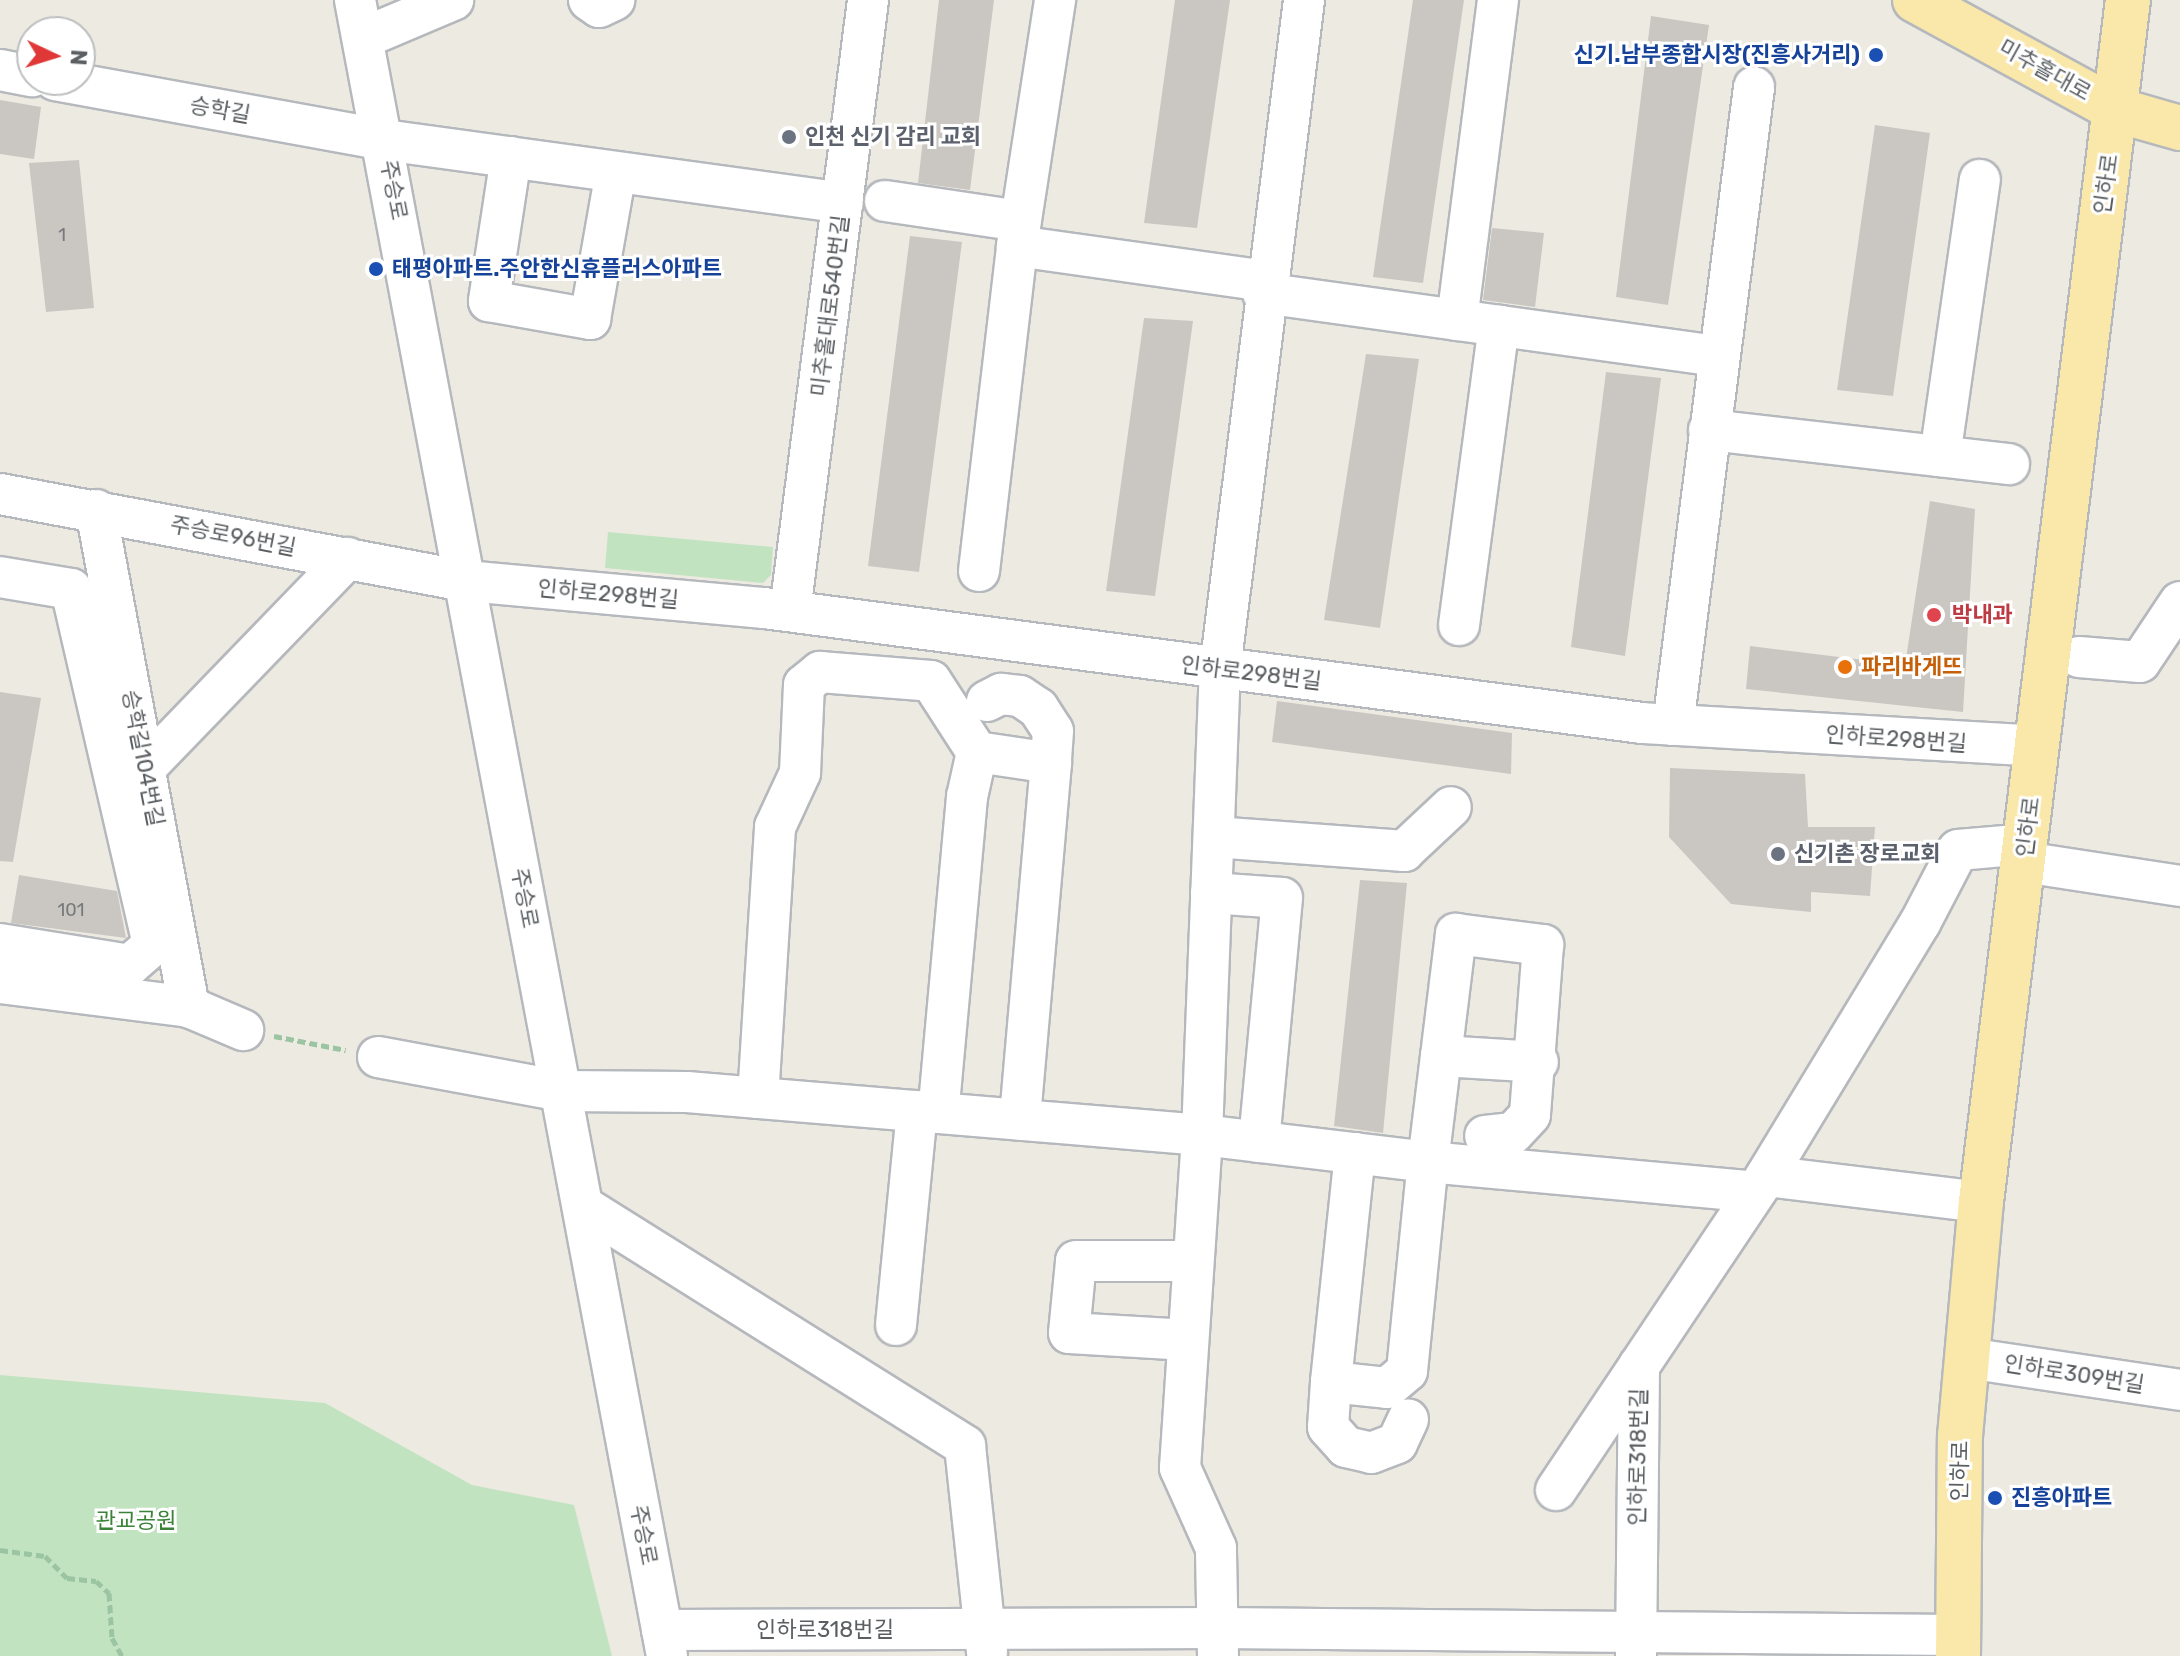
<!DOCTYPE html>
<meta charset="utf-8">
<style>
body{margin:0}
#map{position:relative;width:2180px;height:1656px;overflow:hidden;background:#edeae2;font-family:Rubik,"Noto Sans KR",sans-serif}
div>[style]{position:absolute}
.green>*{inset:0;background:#c2e3c0}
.building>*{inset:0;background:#cac7c2}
.path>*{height:5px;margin-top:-2.5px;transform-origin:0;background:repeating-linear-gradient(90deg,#9ac4a2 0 8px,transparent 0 12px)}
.roads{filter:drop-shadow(2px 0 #b5b8bc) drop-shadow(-2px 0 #b5b8bc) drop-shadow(0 2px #b5b8bc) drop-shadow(0 -2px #b5b8bc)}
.minor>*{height:40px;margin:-20px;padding:0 20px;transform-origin:20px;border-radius:20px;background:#fff}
.major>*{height:44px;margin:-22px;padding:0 22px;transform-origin:22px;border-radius:22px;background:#fae8aa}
.dots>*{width:22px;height:22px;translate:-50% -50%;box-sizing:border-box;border:4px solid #fff;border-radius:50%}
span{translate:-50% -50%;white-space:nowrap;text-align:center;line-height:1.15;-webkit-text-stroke:6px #fff;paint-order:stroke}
.number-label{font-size:18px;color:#77797a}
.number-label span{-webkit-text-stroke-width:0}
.transit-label{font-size:22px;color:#164399;font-weight:700}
.right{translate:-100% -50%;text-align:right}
.left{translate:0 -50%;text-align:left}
.street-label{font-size:22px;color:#5b5f62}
.worship-label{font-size:22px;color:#5b616d;font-weight:700}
.health-label{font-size:22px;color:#be3a42;font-weight:700}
.food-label{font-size:22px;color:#c56008;font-weight:700}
.park-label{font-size:22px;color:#3b8339}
.north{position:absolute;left:16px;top:16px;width:80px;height:80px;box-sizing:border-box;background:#fff;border:2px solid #bdbfc0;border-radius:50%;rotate:94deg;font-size:22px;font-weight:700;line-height:32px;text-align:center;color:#5b5f62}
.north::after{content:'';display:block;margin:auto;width:28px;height:36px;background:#df3836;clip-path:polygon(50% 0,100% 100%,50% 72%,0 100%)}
</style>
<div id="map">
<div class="green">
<div style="clip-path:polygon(608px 532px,773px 547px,771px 575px,763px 583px,605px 568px)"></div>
<div style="clip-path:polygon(0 1375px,325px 1403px,472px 1485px,574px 1505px,612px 1656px,0 1656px)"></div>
</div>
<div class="building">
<div style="clip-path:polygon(939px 0,994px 0,970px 190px,918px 183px)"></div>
<div style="clip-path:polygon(1175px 0,1230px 0,1197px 228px,1144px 223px)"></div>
<div style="clip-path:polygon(1413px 0,1464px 0,1423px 283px,1373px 277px)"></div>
<div style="clip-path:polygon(1651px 16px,1709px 25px,1668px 305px,1616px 297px)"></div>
<div style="clip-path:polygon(0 100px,41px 107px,34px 159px,0 154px)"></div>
<div style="clip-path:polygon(1875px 125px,1930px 133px,1893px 396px,1837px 390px)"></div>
<div style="clip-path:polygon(79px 160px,94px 308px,46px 312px,29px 163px)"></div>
<div style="clip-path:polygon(1492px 228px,1544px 233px,1535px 307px,1483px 300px)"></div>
<div style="clip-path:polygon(910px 236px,962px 242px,919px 572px,868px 566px)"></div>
<div style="clip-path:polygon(1144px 318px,1193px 321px,1155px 596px,1106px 591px)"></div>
<div style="clip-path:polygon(1366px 354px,1419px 359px,1380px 628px,1324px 620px)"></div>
<div style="clip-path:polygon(1606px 372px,1661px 378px,1625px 656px,1571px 647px)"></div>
<div style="clip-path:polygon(1930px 501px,1975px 509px,1963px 712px,1746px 689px,1750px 646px,1905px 665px)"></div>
<div style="clip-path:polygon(0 692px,41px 698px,13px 862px,0 861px)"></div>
<div style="clip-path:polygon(1277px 701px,1512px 733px,1511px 774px,1272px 742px)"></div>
<div style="clip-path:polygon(1670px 768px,1805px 774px,1808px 827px,1875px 827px,1870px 896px,1811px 892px,1811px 912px,1731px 904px,1669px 837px)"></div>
<div style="clip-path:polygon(19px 875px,117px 891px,126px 938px,11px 923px)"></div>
<div style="clip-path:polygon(1360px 880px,1407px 883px,1383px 1133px,1334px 1126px)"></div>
</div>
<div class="path">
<div style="left:274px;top:1036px;width:73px;rotate:11deg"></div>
<div style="left:0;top:1550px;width:45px;rotate:7.6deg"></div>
<div style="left:45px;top:1556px;width:31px;rotate:45deg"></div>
<div style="left:67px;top:1578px;width:29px;rotate:6deg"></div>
<div style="left:96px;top:1581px;width:18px;rotate:43deg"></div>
<div style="left:109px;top:1593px;width:45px;rotate:86.2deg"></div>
<div style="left:112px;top:1638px;width:21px;rotate:61deg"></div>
</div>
<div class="roads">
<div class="minor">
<div style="left:355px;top:0;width:1685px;rotate:79.33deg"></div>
<div style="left:589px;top:0;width:12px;rotate:35deg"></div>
<div style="left:599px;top:7px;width:17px;rotate:-25deg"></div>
<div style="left:363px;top:38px;width:98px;rotate:-22.9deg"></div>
<div style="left:0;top:70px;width:33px;rotate:11deg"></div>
<div style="left:55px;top:80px;width:334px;rotate:10.3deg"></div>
<div style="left:384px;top:140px;width:463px;rotate:7.8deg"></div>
<div style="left:511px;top:157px;width:146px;rotate:98.7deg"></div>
<div style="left:489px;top:301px;width:103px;rotate:10.1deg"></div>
<div style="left:590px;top:319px;width:149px;rotate:-80deg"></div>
<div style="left:885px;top:201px;width:137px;rotate:8.4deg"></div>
<div style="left:1017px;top:246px;width:250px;rotate:8deg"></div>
<div style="left:1263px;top:293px;width:460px;rotate:7.9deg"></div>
<div style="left:1457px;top:320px;width:323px;rotate:-82.7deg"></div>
<div style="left:1709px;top:430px;width:302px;rotate:6.5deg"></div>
<div style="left:1940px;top:456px;width:279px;rotate:-81.8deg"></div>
<div style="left:0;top:494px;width:474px;rotate:10.6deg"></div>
<div style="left:466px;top:581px;width:299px;rotate:5.2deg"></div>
<div style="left:764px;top:608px;width:885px;rotate:7.46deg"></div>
<div style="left:1642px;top:723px;width:397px;rotate:3.3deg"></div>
<div style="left:96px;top:510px;width:506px;rotate:79.4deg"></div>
<div style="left:979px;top:571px;width:327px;rotate:-83.3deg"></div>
<div style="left:1017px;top:246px;width:249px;rotate:-81.2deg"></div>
<div style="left:0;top:577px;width:72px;rotate:9.6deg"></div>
<div style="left:71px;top:589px;width:365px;rotate:77deg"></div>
<div style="left:153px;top:945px;width:30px;rotate:139deg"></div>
<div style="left:130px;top:965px;width:132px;rotate:-170.8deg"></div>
<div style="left:790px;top:611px;width:616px;rotate:-82.72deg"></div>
<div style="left:1459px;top:625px;width:302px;rotate:-82.4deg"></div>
<div style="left:2079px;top:657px;width:61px;rotate:4.7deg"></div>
<div style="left:2140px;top:662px;width:72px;rotate:-56.3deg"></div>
<div style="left:987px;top:701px;width:16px;rotate:-27deg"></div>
<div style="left:1001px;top:694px;width:19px;rotate:6deg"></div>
<div style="left:1020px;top:696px;width:22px;rotate:34deg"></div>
<div style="left:1038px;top:708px;width:27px;rotate:57deg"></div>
<div style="left:1053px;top:731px;width:32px;rotate:94deg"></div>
<div style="left:1673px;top:725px;width:643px;rotate:-82.76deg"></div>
<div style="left:977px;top:752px;width:75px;rotate:8.5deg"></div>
<div style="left:1051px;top:763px;width:358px;rotate:95deg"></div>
<div style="left:128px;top:779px;width:20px;rotate:-33deg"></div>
<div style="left:145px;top:768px;width:292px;rotate:-46deg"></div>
<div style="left:1214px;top:837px;width:191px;rotate:4.2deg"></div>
<div style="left:1404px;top:851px;width:64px;rotate:-43.1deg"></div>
<div style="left:2024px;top:862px;width:158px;rotate:8.7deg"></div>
<div style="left:1211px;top:893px;width:71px;rotate:4deg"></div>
<div style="left:1282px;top:898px;width:245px;rotate:95.4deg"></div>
<div style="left:0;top:983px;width:191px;rotate:7.2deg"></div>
<div style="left:189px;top:1007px;width:59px;rotate:23.1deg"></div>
<div style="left:1441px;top:1056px;width:97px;rotate:3.5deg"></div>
<div style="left:378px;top:1057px;width:186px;rotate:10.5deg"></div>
<div style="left:561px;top:1091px;width:126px;rotate:0.5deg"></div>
<div style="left:687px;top:1092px;width:517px;rotate:4.77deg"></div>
<div style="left:1202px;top:1135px;width:228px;rotate:6.8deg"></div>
<div style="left:1428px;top:1162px;width:230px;rotate:-83deg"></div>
<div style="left:1456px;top:934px;width:88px;rotate:7.2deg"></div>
<div style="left:1543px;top:945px;width:170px;rotate:94.4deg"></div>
<div style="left:1530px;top:1115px;width:25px;rotate:133deg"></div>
<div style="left:1513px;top:1133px;width:28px;rotate:174deg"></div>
<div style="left:758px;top:1098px;width:272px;rotate:-86.4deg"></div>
<div style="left:775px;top:827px;width:60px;rotate:-65.2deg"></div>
<div style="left:800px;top:773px;width:88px;rotate:-87.4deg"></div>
<div style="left:804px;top:685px;width:21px;rotate:-39deg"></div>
<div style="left:820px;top:672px;width:111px;rotate:4.6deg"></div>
<div style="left:931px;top:681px;width:85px;rotate:57.1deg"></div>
<div style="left:977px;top:752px;width:46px;rotate:102.5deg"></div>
<div style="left:967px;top:797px;width:317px;rotate:95.2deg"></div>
<div style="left:1355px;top:1153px;width:230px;rotate:96deg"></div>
<div style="left:1331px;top:1382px;width:56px;rotate:6.1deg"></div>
<div style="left:1387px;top:1388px;width:26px;rotate:-40deg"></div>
<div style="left:1407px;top:1371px;width:210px;rotate:-84.3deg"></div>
<div style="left:1428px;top:1162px;width:328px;rotate:5.2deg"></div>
<div style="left:1766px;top:1176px;width:217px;rotate:6.9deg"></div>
<div style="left:583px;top:1206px;width:451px;rotate:32.1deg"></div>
<div style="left:965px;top:1446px;width:208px;rotate:83.9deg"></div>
<div style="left:896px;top:1325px;width:215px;rotate:-84.4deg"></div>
<div style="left:1188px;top:1340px;width:119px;rotate:-176.6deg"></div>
<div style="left:1069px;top:1333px;width:72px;rotate:-84.4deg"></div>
<div style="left:1076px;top:1261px;width:117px"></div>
<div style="left:1967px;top:1358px;width:215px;rotate:8.5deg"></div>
<div style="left:1331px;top:1382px;width:45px;rotate:93.8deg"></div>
<div style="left:1328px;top:1427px;width:27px;rotate:48deg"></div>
<div style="left:1346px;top:1447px;width:26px;rotate:13deg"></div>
<div style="left:1371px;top:1453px;width:28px;rotate:-21deg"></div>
<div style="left:1397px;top:1443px;width:26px;rotate:-65deg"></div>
<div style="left:1556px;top:1490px;width:378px;rotate:-56.2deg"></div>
<div style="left:1766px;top:1176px;width:296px;rotate:-58.7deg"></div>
<div style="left:1920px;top:923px;width:82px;rotate:-62.5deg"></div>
<div style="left:1958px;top:850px;width:68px;rotate:-5deg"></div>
<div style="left:662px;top:1630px;width:557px;rotate:-0.21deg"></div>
<div style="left:1219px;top:1628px;width:739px;rotate:0.54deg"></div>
<div style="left:1218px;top:1656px;width:108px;rotate:-91.1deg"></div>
<div style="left:1216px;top:1548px;width:88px;rotate:-114.2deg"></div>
<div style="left:1180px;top:1468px;width:334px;rotate:-86.2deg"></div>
<div style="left:1202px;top:1135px;width:466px;rotate:-87.8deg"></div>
<div style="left:1220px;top:669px;width:674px;rotate:-82.84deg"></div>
<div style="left:1636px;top:1656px;width:290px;rotate:-89.4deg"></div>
</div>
<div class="major">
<div style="left:1915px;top:0;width:230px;rotate:28.6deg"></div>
<div style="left:2117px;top:110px;width:66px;rotate:15.9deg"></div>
<div style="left:1958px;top:1656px;width:220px;rotate:-89.5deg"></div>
<div style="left:1960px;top:1436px;width:235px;rotate:-84.9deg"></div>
<div style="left:1981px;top:1202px;width:1211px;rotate:-83.03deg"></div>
</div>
</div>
<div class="dots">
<div style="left:1876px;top:55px;background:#1a4fb4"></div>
<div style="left:789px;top:137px;background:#6b7280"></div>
<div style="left:376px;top:269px;background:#1a4fb4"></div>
<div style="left:1934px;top:615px;background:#e0444e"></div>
<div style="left:1845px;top:667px;background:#e8710a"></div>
<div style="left:1778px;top:854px;background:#6b7280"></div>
<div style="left:1995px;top:1498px;background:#1a4fb4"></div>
</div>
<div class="number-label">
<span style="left:62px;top:235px">1</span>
<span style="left:71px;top:910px">101</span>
</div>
<div class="transit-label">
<span class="right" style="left:1860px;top:55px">신기.남부종합시장(진흥사거리)</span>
<span class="left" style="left:392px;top:269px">태평아파트.주안한신휴플러스아파트</span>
<span class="left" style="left:2011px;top:1498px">진흥아파트</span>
</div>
<div class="street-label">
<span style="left:2045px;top:70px;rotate:29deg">미추홀대로</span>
<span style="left:220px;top:110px;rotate:10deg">승학길</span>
<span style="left:2106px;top:184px;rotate:-82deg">인하로</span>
<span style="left:394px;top:190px;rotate:79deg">주승로</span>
<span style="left:830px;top:306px;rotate:-83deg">미추홀대로540번길</span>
<span style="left:233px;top:536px;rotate:11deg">주승로96번길</span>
<span style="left:608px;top:594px;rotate:5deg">인하로298번길</span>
<span style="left:1251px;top:673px;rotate:7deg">인하로298번길</span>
<span style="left:1896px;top:739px;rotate:4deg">인하로298번길</span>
<span style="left:143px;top:758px;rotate:79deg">승학길104번길</span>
<span style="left:2028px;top:827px;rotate:-83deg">인하로</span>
<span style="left:525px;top:898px;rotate:79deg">주승로</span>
<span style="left:2074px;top:1374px;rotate:9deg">인하로309번길</span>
<span style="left:1638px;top:1457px;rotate:-89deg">인하로318번길</span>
<span style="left:1960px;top:1471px;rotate:-89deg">인하로</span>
<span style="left:644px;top:1535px;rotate:79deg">주승로</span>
<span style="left:825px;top:1630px">인하로318번길</span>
</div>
<div class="worship-label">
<span class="left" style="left:805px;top:137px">인천 신기 감리 교회</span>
<span class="left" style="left:1794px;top:854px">신기촌 장로교회</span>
</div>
<div class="health-label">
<span class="left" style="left:1952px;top:615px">박내과</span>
</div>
<div class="food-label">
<span class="left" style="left:1861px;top:667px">파리바게뜨</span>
</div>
<div class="park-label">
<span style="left:136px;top:1521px">관교공원</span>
</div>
<div class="north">N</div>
</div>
